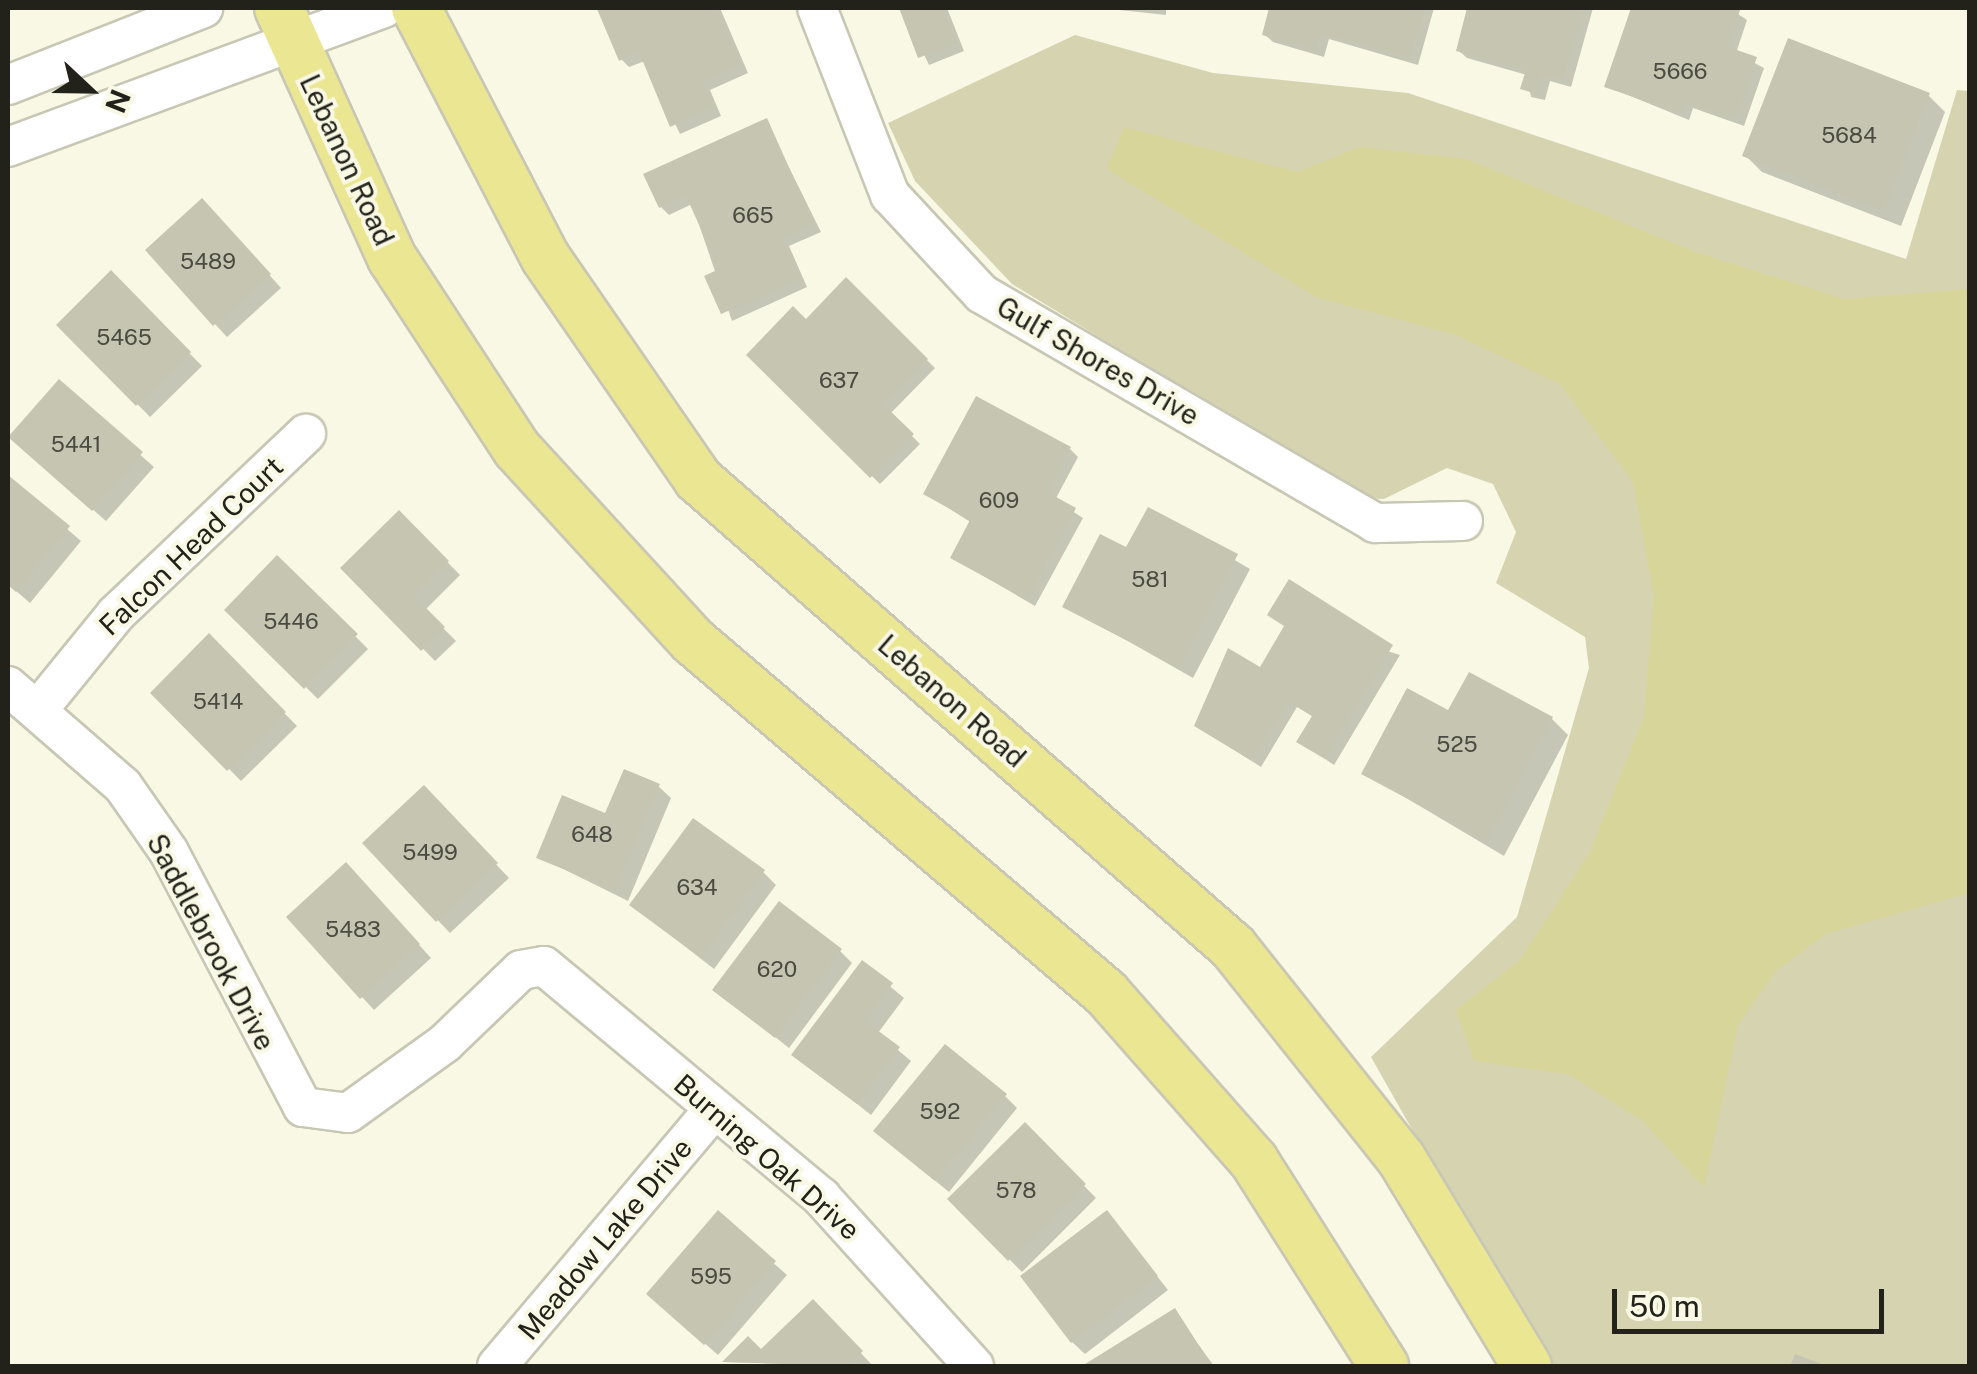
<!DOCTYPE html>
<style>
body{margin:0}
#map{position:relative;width:1977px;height:1374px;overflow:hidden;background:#f8f8e4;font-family:"Public Sans",sans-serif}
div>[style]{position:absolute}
.green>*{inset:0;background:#d6d4b0}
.water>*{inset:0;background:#d8d59a}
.shadow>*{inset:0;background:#0003}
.building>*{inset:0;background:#c5c5b2}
.roads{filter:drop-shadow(2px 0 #c8c7b4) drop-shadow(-2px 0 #c8c7b4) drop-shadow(0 2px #c8c7b4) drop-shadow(0 -2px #c8c7b4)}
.minor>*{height:38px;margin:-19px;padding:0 19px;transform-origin:19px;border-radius:19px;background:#fff}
.major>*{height:48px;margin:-24px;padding:0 24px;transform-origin:24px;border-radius:24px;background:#ebe692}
span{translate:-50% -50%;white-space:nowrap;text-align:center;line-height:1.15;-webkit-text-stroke:8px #f8f8e4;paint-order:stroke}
.number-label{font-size:22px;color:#4b4b41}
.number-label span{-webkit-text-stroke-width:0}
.street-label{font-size:28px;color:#22221b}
.frame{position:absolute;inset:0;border:10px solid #22221b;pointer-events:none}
.north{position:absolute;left:40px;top:40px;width:100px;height:100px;-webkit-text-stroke:8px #f8f8e4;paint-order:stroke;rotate:112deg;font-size:28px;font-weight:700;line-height:40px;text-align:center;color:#22221b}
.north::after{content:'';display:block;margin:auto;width:35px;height:45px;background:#22221b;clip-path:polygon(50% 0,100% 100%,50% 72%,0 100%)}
.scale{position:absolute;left:1612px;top:1289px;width:272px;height:45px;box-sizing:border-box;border:5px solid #22221b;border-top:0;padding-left:12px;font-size:30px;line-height:35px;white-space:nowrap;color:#22221b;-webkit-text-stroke:8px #f8f8e4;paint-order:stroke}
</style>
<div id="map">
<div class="green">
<div style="clip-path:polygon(1075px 35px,1213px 73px,1408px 93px,1906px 259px,1957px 90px,1969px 91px,1969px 1366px,1546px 1366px,1371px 1057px,1517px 917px,1589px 668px,1585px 637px,1496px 583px,1516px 532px,1493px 484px,1447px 468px,1384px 499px,1364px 498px,1012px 284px,915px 181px,888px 123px)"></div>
</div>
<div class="water">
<div style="clip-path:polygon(1124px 127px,1298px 172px,1359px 147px,1466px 159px,1696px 252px,1844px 299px,1969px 289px,1969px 893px,1826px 934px,1777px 970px,1738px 1025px,1704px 1188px,1643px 1121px,1568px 1074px,1474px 1061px,1456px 1010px,1520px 960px,1590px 852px,1644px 717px,1654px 597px,1633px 482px,1560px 384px,1456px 335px,1316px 297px,1107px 169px)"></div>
</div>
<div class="shadow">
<div style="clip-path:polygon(720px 8px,748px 73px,710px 90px,721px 116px,680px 134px,645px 61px,629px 67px,621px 59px,600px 10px)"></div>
<div style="clip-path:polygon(902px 8px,947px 8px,964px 51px,929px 65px)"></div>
<div style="clip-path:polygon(1101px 8px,1166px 8px,1166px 15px)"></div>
<div style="clip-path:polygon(1272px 8px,1434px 8px,1418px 65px,1329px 39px,1324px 57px,1273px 42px,1264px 34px)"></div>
<div style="clip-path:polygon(1470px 8px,1593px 8px,1571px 87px,1550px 81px,1545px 100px,1531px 97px,1527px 75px,1467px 58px,1458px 50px)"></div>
<div style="clip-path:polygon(1633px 8px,1729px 8px,1747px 20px,1736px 53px,1764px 68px,1744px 126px,1693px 108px,1689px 120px,1606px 86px)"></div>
<div style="clip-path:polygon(1929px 96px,1945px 112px,1901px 226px,1762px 172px,1745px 155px)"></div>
<div style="clip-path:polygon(766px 121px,821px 232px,789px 246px,807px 287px,732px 321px,692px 204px,669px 215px,661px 207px)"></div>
<div style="clip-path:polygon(215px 214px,281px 288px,227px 337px,215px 324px)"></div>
<div style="clip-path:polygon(111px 274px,202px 366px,150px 417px,60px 325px)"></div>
<div style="clip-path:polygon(846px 281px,935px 368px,890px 414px,920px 444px,880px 484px,749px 355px,806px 322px)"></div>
<div style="clip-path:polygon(59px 383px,154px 467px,106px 521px,24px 449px)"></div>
<div style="clip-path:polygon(1070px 449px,1078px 457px,1055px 500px,1083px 518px,1035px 606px,953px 558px,972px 523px,926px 494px)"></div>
<div style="clip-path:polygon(8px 478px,81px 541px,30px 603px,8px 584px)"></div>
<div style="clip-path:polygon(1149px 510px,1250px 569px,1193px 678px,1066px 606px,1127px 550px)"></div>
<div style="clip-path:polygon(399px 513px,460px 575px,425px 610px,456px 641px,435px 661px,344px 568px)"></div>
<div style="clip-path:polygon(277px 558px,368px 649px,318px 699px,227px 610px)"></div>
<div style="clip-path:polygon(1270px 614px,1400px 655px,1334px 765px,1300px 742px,1314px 717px,1297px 707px,1261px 767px,1197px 726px,1261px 671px,1286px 627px)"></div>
<div style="clip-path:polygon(209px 637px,297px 726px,241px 781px,154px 693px)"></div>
<div style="clip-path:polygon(1449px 714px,1552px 719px,1568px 735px,1504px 856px,1364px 773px)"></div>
<div style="clip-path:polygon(658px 786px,671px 798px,628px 901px,539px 857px)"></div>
<div style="clip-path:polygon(424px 788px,509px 878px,450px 933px,365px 844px)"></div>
<div style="clip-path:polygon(763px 872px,776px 885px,714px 969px,632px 905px)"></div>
<div style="clip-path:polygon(358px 878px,431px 958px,374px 1010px,362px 997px)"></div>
<div style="clip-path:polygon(840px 951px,852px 963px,789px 1048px,715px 990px)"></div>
<div style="clip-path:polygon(862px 963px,904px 998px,878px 1033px,911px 1061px,871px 1115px,794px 1054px)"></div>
<div style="clip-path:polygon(1005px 1096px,1017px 1108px,949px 1192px,889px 1143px)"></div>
<div style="clip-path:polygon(1025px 1125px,1096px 1198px,1022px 1272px,950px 1199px)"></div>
<div style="clip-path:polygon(1107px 1213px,1168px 1290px,1085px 1354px,1072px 1342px)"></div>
<div style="clip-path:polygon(718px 1214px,787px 1275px,718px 1355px,662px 1306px)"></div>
<div style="clip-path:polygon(813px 1302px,873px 1366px,725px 1362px,761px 1352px)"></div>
<div style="clip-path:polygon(1174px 1311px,1214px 1366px,1088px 1366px)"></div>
</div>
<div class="building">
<div style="clip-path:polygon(717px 8px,741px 65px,703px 82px,714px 107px,670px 127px,639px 52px,619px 61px,597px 9px)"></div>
<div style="clip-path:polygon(899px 8px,943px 8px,957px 43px,918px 58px)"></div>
<div style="clip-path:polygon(1269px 8px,1425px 8px,1410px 58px,1321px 33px,1316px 50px,1262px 35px)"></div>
<div style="clip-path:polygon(1467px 8px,1583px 8px,1563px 80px,1542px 75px,1537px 94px,1520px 89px,1526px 70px,1456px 51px)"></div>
<div style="clip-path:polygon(1631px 8px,1740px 10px,1728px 47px,1757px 57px,1736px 119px,1685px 102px,1681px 113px,1604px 87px)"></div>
<div style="clip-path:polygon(1788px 38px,1930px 93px,1884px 211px,1742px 156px)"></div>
<div style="clip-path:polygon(767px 118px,814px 224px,783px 238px,801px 279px,721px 314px,704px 276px,719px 269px,686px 196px,659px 208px,643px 174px)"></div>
<div style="clip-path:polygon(202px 198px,271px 274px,213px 326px,145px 250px)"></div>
<div style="clip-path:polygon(111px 270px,191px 352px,136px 406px,56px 325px)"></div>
<div style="clip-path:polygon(846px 277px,928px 359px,883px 404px,914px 434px,870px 478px,746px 355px,793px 306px,806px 319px)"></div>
<div style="clip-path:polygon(59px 379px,143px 452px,92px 511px,8px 437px)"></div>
<div style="clip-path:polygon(976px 396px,1071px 447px,1047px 492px,1076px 508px,1027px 600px,950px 558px,970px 520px,923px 494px)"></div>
<div style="clip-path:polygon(8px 475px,70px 526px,16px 592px,8px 585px)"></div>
<div style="clip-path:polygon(1148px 507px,1238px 554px,1180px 668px,1062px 607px,1100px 534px,1126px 547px)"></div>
<div style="clip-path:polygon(399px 510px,449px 561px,414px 596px,445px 627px,421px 651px,340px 568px)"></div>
<div style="clip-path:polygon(277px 555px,358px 634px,304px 689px,224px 610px)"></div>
<div style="clip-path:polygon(1289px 579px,1393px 645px,1325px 759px,1296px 742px,1312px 716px,1288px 701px,1252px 761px,1194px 726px,1228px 648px,1260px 667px,1284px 626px,1267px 615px)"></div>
<div style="clip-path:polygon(209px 633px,286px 712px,227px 771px,150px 693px)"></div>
<div style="clip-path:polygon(1469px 672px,1553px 717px,1487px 841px,1361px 774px,1407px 688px,1448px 710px)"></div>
<div style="clip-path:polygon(624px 769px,660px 784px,615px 890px,536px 858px,562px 795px,605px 813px)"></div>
<div style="clip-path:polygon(424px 785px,498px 863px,436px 922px,362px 843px)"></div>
<div style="clip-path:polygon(693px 818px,765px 870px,701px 958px,629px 905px)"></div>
<div style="clip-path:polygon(346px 862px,420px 944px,360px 999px,286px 917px)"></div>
<div style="clip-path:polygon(779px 901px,842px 949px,775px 1038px,712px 990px)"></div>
<div style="clip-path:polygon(862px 960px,893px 983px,865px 1021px,900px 1047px,857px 1104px,791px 1055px)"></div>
<div style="clip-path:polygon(945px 1044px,1007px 1094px,935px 1181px,873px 1131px)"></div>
<div style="clip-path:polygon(1025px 1122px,1086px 1184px,1008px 1261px,947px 1199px)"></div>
<div style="clip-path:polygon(718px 1210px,776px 1261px,704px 1345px,646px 1294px)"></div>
<div style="clip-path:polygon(1107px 1210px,1158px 1276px,1071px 1343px,1020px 1276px)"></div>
<div style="clip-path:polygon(813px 1299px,863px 1351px,847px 1366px,722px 1362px,748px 1336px,761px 1349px)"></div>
<div style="clip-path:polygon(1175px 1308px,1212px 1366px,1082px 1366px)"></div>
<div style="clip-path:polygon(1795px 1354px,1827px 1366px,1790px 1366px)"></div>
</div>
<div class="roads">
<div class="minor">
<div style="left:817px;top:8px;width:201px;rotate:68.7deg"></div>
<div style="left:890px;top:195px;width:135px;rotate:47.1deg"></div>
<div style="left:982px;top:294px;width:455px;rotate:30.2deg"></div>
<div style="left:1375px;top:523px;width:88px;rotate:-1.3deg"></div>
<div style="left:8px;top:85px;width:210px;rotate:-21.5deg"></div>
<div style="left:8px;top:147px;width:401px;rotate:-20.3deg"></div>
<div style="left:8px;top:686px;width:152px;rotate:41deg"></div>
<div style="left:123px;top:786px;width:80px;rotate:55.1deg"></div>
<div style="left:169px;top:852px;width:288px;rotate:62.3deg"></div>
<div style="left:303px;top:1107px;width:45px;rotate:7.6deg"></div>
<div style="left:348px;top:1113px;width:120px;rotate:-35.8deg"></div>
<div style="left:445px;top:1043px;width:105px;rotate:-43.8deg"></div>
<div style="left:521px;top:970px;width:23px;rotate:-10deg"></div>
<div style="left:544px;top:966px;width:362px;rotate:39.8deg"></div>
<div style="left:822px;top:1198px;width:227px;rotate:47.9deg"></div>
<div style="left:41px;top:706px;width:119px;rotate:-50.8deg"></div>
<div style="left:116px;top:614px;width:262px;rotate:-43.5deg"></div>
<div style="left:497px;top:1366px;width:335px;rotate:-49.8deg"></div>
</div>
<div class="major">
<div style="left:279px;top:8px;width:274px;rotate:65.7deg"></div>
<div style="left:392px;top:258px;width:228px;rotate:56.8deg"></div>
<div style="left:517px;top:449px;width:260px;rotate:47.5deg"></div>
<div style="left:693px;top:641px;width:543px;rotate:40.44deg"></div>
<div style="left:1106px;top:993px;width:224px;rotate:48.6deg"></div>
<div style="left:1254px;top:1161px;width:243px;rotate:57.6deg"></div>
<div style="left:416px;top:8px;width:280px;rotate:62.6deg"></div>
<div style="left:545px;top:257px;width:270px;rotate:55.4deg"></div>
<div style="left:698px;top:479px;width:711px;rotate:41.18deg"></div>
<div style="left:1233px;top:947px;width:270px;rotate:51.5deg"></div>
<div style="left:1401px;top:1158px;width:243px;rotate:58.8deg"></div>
</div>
</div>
<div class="number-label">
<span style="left:1680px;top:72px">5666</span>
<span style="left:1849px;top:136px">5684</span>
<span style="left:753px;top:216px">665</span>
<span style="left:208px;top:262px">5489</span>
<span style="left:124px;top:338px">5465</span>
<span style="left:839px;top:381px">637</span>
<span style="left:76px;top:445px">5441</span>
<span style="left:999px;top:501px">609</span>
<span style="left:1150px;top:580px">581</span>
<span style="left:291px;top:622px">5446</span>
<span style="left:218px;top:702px">5414</span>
<span style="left:1457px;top:745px">525</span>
<span style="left:592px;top:835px">648</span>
<span style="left:430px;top:853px">5499</span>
<span style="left:697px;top:888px">634</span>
<span style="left:353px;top:930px">5483</span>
<span style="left:777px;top:970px">620</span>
<span style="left:940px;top:1112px">592</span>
<span style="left:1016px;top:1191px">578</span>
<span style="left:711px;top:1277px">595</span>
</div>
<div class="street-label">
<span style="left:347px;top:160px;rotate:65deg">Lebanon Road</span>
<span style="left:1098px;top:361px;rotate:30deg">Gulf Shores Drive</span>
<span style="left:191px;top:546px;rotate:-44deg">Falcon Head Court</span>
<span style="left:952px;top:701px;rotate:41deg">Lebanon Road</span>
<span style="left:211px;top:942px;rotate:62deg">Saddlebrook Drive</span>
<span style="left:767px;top:1157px;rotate:41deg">Burning Oak Drive</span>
<span style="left:605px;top:1239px;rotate:-50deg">Meadow Lake Drive</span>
</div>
<div class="frame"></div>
<div class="north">N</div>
<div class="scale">50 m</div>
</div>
